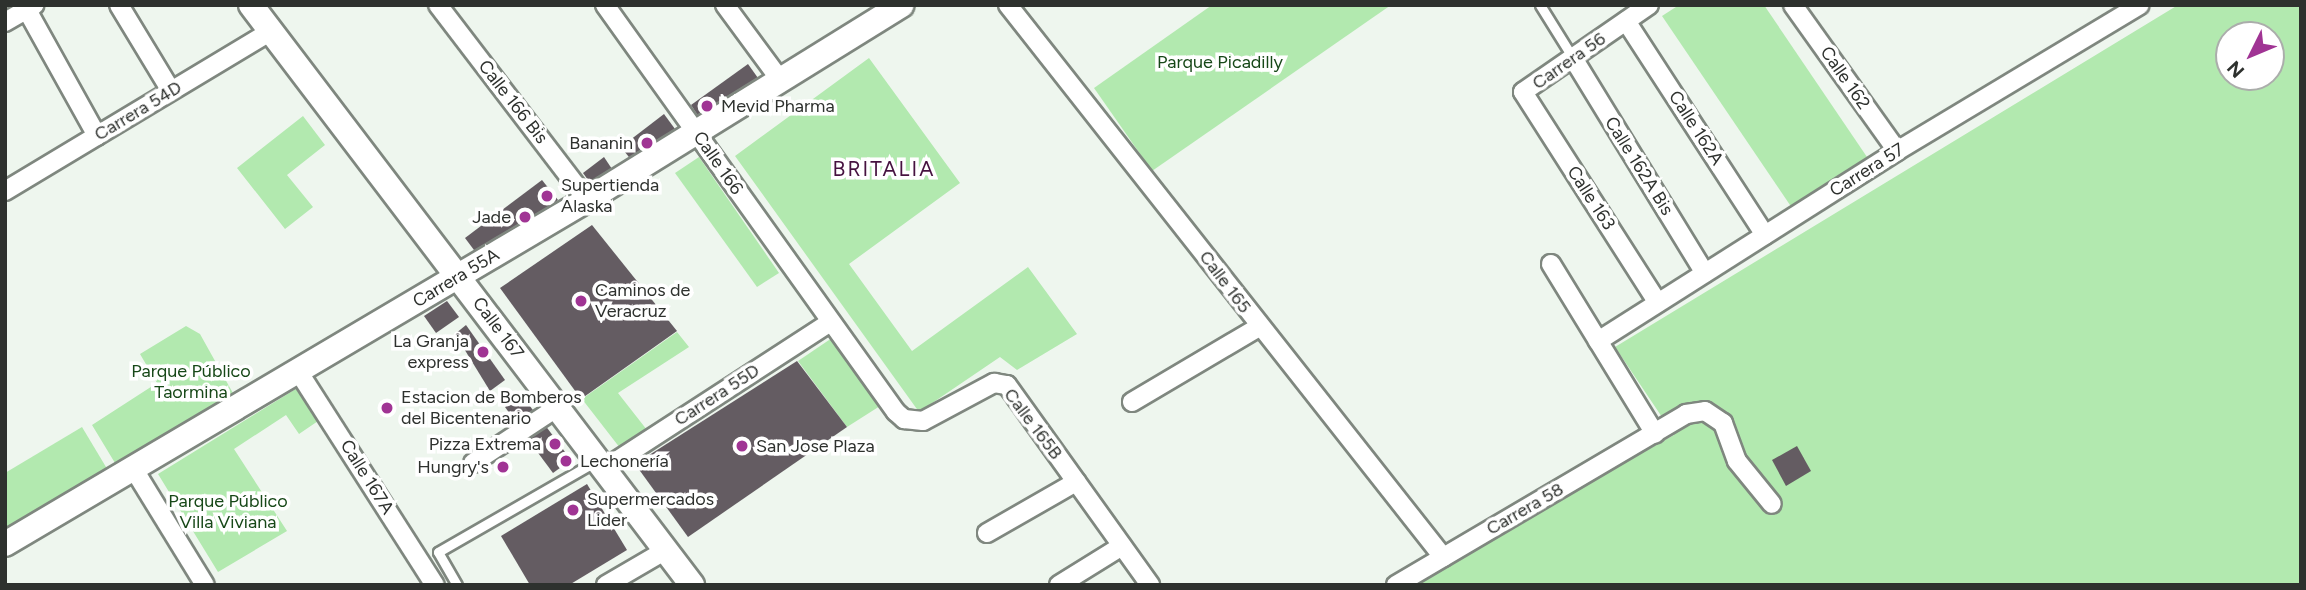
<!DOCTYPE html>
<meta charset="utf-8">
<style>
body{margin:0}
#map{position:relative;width:2306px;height:590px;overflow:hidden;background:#eef6ee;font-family:Figtree,sans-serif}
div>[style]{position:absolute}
.green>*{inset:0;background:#b2e9af}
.building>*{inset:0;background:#645c62}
.roads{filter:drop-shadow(2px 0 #7f877f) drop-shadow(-2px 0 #7f877f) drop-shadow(0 2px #7f877f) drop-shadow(0 -2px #7f877f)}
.lane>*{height:9px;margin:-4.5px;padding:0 4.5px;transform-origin:4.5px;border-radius:4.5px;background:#fff}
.street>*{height:18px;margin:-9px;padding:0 9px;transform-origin:9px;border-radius:9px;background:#fff}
.secondary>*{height:24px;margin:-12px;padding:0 12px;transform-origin:12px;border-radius:12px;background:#fff}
.dots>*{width:19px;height:19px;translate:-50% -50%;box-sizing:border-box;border:4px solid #fff;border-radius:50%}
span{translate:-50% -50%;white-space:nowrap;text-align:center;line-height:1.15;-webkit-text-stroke:7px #fff;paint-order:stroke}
.street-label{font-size:18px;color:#2e312e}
.park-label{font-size:18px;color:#174818}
.poi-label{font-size:18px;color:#2e312e}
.left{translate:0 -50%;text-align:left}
.right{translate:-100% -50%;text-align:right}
.quarter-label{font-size:21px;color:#461240;letter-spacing:2px}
.frame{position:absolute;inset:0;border:7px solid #2e312e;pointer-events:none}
.north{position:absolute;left:2215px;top:21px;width:70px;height:70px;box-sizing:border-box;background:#fff;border:2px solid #abadab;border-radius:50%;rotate:227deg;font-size:19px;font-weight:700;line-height:28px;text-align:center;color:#2e312e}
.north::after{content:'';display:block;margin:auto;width:24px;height:32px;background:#a03494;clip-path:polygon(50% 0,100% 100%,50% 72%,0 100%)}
</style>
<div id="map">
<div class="green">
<div style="clip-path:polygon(1212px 5px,1391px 5px,1152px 171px,1094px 88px)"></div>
<div style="clip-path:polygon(1679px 5px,1764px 5px,1867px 157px,1792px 208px,1662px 16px)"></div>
<div style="clip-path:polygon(evenodd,2178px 5px,2301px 5px,2301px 585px,1405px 585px,1674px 435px,1615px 347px,2178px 5px,2229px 35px,2271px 35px,2271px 77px,2229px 77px,2229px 35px)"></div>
<div style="clip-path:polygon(869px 58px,960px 183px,849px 264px,912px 351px,1028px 267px,1077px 334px,1017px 370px,1000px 357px,919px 412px,735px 156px)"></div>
<div style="clip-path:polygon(303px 116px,325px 145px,287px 175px,313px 207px,285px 229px,237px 168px)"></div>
<div style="clip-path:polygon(699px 157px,779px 273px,757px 287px,675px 173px)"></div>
<div style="clip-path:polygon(186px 326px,200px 334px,234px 395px,115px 463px,92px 425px,157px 383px,140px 354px)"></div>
<div style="clip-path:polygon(677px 332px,689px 347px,618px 393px,647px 430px,620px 448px,582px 399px)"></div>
<div style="clip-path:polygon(832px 338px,880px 406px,847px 427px,798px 361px)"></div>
<div style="clip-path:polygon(299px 387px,321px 419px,299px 434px,286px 415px,234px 449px,287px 531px,218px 572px,158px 474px)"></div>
<div style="clip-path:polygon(82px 427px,109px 472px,5px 533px,5px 473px)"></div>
</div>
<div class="building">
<div style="clip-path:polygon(748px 64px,758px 78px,700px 119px,691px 105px)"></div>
<div style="clip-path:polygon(664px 114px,675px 129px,632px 161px,621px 147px)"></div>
<div style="clip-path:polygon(604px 157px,614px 172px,593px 187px,583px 173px)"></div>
<div style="clip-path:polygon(542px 180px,558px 200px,480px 258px,465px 238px)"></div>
<div style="clip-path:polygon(592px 225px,677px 331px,581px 399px,500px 288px)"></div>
<div style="clip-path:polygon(447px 301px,459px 317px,436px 333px,424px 316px)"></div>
<div style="clip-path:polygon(466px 325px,505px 380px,490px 391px,455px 334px)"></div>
<div style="clip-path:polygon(797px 361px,847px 427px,688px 537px,635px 464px)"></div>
<div style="clip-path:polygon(522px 395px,535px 413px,518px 425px,505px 407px)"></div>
<div style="clip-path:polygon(542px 421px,571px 460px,553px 473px,524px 434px)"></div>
<div style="clip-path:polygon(1797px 446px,1811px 471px,1786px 486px,1772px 460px)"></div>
<div style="clip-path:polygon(587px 484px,627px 550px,569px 585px,530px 585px,501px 536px)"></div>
</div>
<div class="roads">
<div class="lane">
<div style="left:1540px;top:5px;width:62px;rotate:58.1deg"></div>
<div style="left:457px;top:585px;width:38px;rotate:-120deg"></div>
<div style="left:438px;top:552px;width:182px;rotate:-29.9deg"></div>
</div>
<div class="street">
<div style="left:119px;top:5px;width:100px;rotate:58.8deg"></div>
<div style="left:438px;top:5px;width:245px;rotate:52.6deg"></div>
<div style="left:605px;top:5px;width:500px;rotate:54.44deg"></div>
<div style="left:896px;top:412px;width:11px;rotate:41deg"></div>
<div style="left:904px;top:419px;width:19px;rotate:6deg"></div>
<div style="left:923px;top:421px;width:81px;rotate:-28.2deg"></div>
<div style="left:994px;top:383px;width:13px;rotate:9deg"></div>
<div style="left:1007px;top:385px;width:246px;rotate:54.4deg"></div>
<div style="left:725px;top:5px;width:94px;rotate:53.6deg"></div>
<div style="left:1008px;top:5px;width:703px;rotate:51.76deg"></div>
<div style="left:1649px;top:5px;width:153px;rotate:145.4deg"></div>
<div style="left:1523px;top:92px;width:250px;rotate:57.4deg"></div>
<div style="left:1793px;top:5px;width:179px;rotate:54.5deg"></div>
<div style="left:27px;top:10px;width:144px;rotate:60.9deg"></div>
<div style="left:1626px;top:21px;width:255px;rotate:57deg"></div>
<div style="left:5px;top:22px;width:34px;rotate:-30deg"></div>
<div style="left:1573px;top:58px;width:252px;rotate:58.5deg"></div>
<div style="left:5px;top:191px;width:310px;rotate:-31deg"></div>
<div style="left:1551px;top:264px;width:199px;rotate:58.5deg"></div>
<div style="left:1598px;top:341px;width:354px;rotate:-32.4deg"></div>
<div style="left:1897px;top:151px;width:283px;rotate:-31deg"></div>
<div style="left:298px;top:371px;width:254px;rotate:57.4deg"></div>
<div style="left:1132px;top:402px;width:147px;rotate:-30.6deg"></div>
<div style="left:473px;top:463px;width:102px;rotate:-33.4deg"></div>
<div style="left:133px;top:468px;width:137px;rotate:58.4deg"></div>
<div style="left:604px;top:469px;width:270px;rotate:-33deg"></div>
<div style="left:987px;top:533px;width:103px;rotate:-29.8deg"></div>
<div style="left:606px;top:585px;width:69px;rotate:-30.3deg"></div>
<div style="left:1059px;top:585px;width:74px;rotate:-31.8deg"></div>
<div style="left:1396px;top:585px;width:337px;rotate:-30.5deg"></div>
<div style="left:1686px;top:414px;width:19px;rotate:-9deg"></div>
<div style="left:1705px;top:411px;width:22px;rotate:34deg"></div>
<div style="left:1723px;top:423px;width:40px;rotate:69.8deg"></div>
<div style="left:1737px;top:461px;width:55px;rotate:50.9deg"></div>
</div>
<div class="secondary">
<div style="left:251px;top:5px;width:729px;rotate:52.75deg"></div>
<div style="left:5px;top:544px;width:676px;rotate:-30.59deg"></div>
<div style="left:587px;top:200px;width:370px;rotate:-31.8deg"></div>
</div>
</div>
<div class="dots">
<div style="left:707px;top:106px;background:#a03494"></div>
<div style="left:647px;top:143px;background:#a03494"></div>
<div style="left:547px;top:196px;background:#a03494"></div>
<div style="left:525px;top:217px;background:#a03494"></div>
<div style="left:581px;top:301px;background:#a03494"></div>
<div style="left:483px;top:352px;background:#a03494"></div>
<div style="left:387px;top:408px;background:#a03494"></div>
<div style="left:555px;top:444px;background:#a03494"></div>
<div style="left:742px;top:446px;background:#a03494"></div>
<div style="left:566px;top:461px;background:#a03494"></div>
<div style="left:503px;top:467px;background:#a03494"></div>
<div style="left:573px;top:510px;background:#a03494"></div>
</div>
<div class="street-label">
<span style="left:1569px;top:61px;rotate:-35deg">Carrera 56</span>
<span style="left:1845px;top:78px;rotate:55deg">Calle 162</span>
<span style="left:513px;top:102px;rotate:52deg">Calle 166 Bis</span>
<span style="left:138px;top:111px;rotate:-31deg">Carrera 54D</span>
<span style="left:1696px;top:128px;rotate:57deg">Calle 162A</span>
<span style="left:718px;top:163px;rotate:55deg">Calle 166</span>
<span style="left:1639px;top:166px;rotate:58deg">Calle 162A Bis</span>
<span style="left:1867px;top:170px;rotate:-32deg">Carrera 57</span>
<span style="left:1591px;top:198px;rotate:57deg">Calle 163</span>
<span style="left:456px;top:278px;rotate:-31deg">Carrera 55A</span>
<span style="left:1225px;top:282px;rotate:53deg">Calle 165</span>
<span style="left:498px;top:328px;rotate:53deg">Calle 167</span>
<span style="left:717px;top:395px;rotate:-33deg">Carrera 55D</span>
<span style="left:1033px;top:424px;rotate:53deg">Calle 165B</span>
<span style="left:367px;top:477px;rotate:58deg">Calle 167A</span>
<span style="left:1525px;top:509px;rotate:-30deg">Carrera 58</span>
</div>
<div class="park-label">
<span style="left:1220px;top:62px">Parque Picadilly</span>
<span style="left:191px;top:382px">Parque Público<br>Taormina</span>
<span style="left:228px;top:512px">Parque Público<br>Villa Viviana</span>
</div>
<div class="poi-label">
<span class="left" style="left:721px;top:106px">Mevid Pharma</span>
<span class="right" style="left:633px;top:143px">Bananin</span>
<span class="left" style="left:561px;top:196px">Supertienda<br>Alaska</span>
<span class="right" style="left:511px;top:217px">Jade</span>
<span class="left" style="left:595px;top:301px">Caminos de<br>Veracruz</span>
<span class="right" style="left:469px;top:352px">La Granja<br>express</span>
<span class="left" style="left:401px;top:408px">Estacion de Bomberos<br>del Bicentenario</span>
<span class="right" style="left:541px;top:444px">Pizza Extrema</span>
<span class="left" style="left:756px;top:446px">San Jose Plaza</span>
<span class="left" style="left:580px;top:461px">Lechonería</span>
<span class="right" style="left:489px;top:467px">Hungry's</span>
<span class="left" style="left:587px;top:510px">Supermercados<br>Lider</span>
</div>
<div class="quarter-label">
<span style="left:884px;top:169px">BRITALIA</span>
</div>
<div class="frame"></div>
<div class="north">N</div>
</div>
